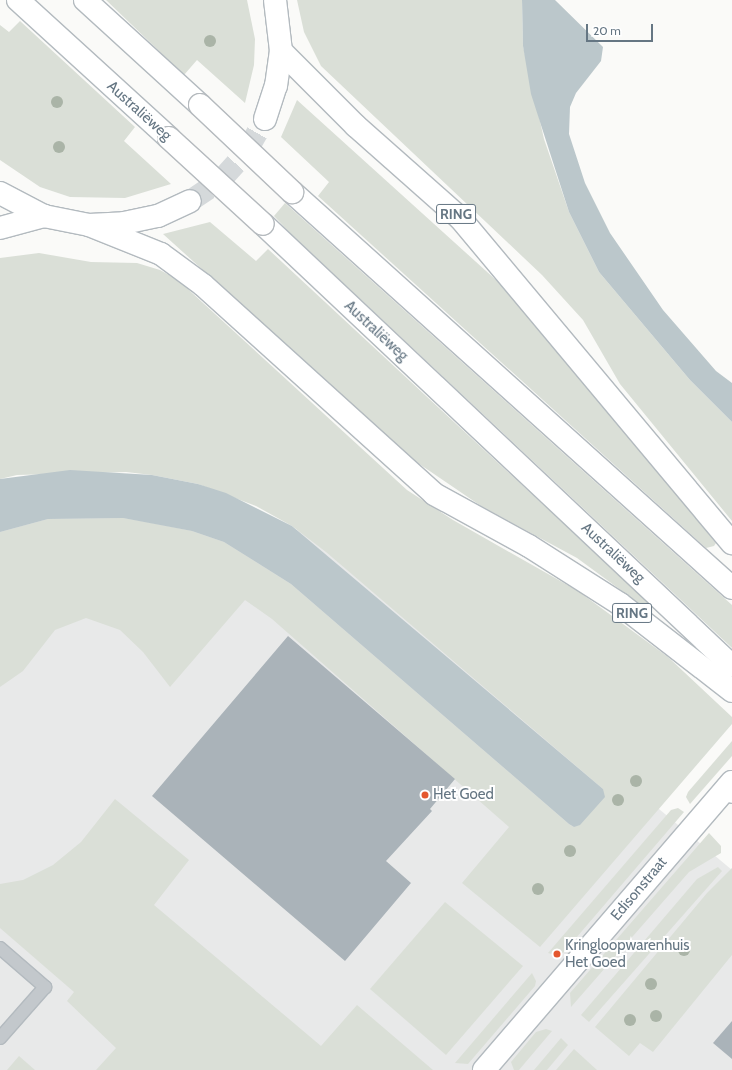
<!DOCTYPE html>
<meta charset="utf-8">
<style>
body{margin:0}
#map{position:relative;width:732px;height:1070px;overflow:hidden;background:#fafaf8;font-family:Cabin,sans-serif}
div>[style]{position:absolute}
.built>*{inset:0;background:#e8e9e9}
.green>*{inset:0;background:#dadfd7}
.water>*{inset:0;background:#bbc7cb}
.building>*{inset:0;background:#aab3b9}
.primary-tunnel>*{height:22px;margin-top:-11px;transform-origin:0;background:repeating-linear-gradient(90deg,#d5d9db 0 22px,transparent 0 33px)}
.roads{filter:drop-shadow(1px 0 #b3babf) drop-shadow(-1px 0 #b3babf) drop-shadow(0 1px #b3babf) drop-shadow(0 -1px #b3babf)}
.lane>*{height:12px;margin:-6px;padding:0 6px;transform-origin:6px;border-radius:6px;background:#c3c8cc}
.secondary>*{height:22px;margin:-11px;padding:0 11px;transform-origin:11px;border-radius:11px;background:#fff}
.primary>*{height:22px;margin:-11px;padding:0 11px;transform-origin:11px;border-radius:11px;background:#fff}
.bridges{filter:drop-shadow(1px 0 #b5babe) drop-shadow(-1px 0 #b5babe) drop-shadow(0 1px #b5babe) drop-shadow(0 -1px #b5babe)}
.primary-bridge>*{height:22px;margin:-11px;padding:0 11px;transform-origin:11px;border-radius:11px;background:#fff}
.trees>*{width:12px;height:12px;margin:-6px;border-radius:50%;background:#aab4a7}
.dots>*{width:11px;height:11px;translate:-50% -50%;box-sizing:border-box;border:2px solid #fff;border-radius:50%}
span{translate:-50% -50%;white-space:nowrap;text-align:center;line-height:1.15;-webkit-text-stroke:4px #fff;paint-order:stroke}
.shield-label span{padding:1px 3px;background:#fff;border:1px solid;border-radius:3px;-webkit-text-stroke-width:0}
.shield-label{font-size:14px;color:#657683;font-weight:700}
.street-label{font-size:15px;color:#657683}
.poi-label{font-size:15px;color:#657683}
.left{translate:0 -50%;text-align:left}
.scale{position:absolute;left:586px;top:24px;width:67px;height:18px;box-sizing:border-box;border:2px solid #657683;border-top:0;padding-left:5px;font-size:12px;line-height:14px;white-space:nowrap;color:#657683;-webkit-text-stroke:3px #fff;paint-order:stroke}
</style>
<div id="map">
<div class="built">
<div style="clip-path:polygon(0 496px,330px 534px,732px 870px,732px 1070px,0 1070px)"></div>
</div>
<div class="green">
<div style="clip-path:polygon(106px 0,247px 0,255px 39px,254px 65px,245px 103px,197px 60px,184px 75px)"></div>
<div style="clip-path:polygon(297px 0,522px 0,523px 46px,544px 139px,569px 212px,599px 272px,690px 380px,732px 422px,732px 521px,620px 384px,583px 320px,542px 275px,321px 66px,304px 32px)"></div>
<div style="clip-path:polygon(20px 21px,135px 127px,124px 141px,171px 184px,125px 198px,70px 197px,40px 187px,0 160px,0 25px,9px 32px)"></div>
<div style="clip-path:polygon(297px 100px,496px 280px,535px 320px,716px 543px,714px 546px,706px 548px,318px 196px,329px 182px,281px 137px)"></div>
<div style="clip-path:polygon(285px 203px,732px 605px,732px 648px,291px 234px,274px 216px)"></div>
<div style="clip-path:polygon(210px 222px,256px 261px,268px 249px,651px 605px,648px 610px,577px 558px,481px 506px,412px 459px,163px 234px)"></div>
<div style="clip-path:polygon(39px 253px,91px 262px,137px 263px,160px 270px,178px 280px,407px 490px,453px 520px,578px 591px,668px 657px,732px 717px,732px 724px,540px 947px,462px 883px,509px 827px,272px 619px,245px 600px,170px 687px,143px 652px,120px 630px,86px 618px,55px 630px,23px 671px,0 687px,0 532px,48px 519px,123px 518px,147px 522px,192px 531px,224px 542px,291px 584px,569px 824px,574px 827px,603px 789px,326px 552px,292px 526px,256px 506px,198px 484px,152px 475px,126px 472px,17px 475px,0 479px,0 258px)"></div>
<div style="clip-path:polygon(732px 741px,732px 756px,690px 804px,686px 797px,688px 792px)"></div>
<div style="clip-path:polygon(115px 799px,189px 860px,154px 905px,321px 1046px,357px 1005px,433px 1070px,96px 1070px,116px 1048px,67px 1001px,74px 992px,0 928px,0 884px,23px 880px,53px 865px,81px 842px)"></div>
<div style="clip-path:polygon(678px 808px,684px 812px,564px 952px,559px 956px,548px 953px,671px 810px)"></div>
<div style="clip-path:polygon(709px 833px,721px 846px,721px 853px,689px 872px,571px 1007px,570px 993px)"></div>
<div style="clip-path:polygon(718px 867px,722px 871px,589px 1022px,581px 1015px,697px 879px)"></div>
<div style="clip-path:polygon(732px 868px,732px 955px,653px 1052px,640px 1043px,629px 1056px,595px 1027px,707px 893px)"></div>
<div style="clip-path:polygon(445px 902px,523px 966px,446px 1055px,370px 989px)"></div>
<div style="clip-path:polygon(532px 973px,536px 981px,535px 986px,468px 1064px,455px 1063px)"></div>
<div style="clip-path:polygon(546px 1029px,552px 1031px,519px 1070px,514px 1070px,511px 1062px,536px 1032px)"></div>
<div style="clip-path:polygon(561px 1038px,568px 1045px,547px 1070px,534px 1070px)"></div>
<div style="clip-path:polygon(574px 1049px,597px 1070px,556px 1070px)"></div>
<div style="clip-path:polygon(19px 1056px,35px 1070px,7px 1070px)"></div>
</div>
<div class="water">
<div style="clip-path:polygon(522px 0,555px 0,603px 47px,601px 61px,576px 93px,570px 107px,569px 134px,585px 183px,610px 233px,663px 310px,716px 371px,732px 383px,732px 422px,690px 380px,599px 272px,569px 212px,531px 94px,523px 46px)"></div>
<div style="clip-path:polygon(70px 470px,152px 475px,198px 484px,226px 493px,292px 526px,603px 789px,605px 797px,580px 825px,574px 827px,569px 824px,291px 584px,224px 542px,192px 531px,123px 518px,48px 519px,0 532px,0 479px)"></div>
</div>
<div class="building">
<div style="clip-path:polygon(288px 636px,455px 779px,430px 809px,432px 811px,386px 861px,411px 883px,345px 961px,152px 796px)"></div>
<div style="clip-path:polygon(732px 1021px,732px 1059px,713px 1043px)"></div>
</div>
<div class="primary-tunnel">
<div style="left:190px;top:201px;width:37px;rotate:-34deg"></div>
<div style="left:221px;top:180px;width:38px;rotate:-48deg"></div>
<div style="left:246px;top:152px;width:38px;rotate:-60deg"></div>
</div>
<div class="roads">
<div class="lane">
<div style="left:0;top:948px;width:60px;rotate:40.9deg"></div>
<div style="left:45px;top:987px;width:68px;rotate:131.4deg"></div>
</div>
<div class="secondary">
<div style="left:0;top:228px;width:46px;rotate:-15.3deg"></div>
<div style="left:484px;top:1070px;width:380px;rotate:-49.3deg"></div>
</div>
<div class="primary">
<div style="left:18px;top:0;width:205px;rotate:42.4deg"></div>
<div style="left:85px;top:0;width:156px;rotate:42.4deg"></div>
<div style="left:281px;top:51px;width:106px;rotate:45deg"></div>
<div style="left:356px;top:126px;width:139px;rotate:41.5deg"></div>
<div style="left:460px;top:218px;width:424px;rotate:50.1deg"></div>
<div style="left:265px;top:119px;width:35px;rotate:-72deg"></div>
<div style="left:276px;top:86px;width:35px;rotate:-82deg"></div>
<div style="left:281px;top:51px;width:51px;rotate:-96.7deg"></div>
<div style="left:292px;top:192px;width:592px;rotate:41.99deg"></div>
<div style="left:0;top:193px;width:50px;rotate:27.6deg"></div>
<div style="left:44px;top:216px;width:46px;rotate:11.3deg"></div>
<div style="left:89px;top:225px;width:35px;rotate:-3deg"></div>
<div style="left:124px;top:223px;width:35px;rotate:-12deg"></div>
<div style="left:158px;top:216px;width:35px;rotate:-25deg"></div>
<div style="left:263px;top:224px;width:644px;rotate:43.3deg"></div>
<div style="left:89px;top:225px;width:78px;rotate:21.9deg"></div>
<div style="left:161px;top:254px;width:52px;rotate:36.4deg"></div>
<div style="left:203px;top:285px;width:312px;rotate:42.1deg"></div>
<div style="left:434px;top:494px;width:108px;rotate:28.7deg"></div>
<div style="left:529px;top:546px;width:108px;rotate:32.5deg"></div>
<div style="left:620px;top:604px;width:142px;rotate:37.8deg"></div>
<div style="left:727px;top:788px;width:6px;rotate:39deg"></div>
</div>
</div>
<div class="bridges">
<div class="primary-bridge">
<div style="left:200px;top:105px;width:127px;rotate:43.4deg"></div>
<div style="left:169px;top:138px;width:127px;rotate:42.5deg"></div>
</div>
</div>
<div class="trees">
<div style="left:210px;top:41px"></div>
<div style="left:57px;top:102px"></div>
<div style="left:59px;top:147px"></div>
<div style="left:636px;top:781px"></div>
<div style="left:618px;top:800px"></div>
<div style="left:570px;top:851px"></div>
<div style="left:538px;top:889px"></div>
<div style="left:684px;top:950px"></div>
<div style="left:651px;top:984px"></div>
<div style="left:656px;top:1016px"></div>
<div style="left:630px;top:1020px"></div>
</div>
<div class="dots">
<div style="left:425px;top:795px;background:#e4572e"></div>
<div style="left:557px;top:954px;background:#e4572e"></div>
</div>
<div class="shield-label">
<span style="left:456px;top:214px">RING</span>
<span style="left:632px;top:613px">RING</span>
</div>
<div class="street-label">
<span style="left:139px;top:111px;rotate:42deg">Australiëweg</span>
<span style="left:376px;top:331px;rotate:43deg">Australiëweg</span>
<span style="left:613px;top:553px;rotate:43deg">Australiëweg</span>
<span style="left:639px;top:889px;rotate:-50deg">Edisonstraat</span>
</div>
<div class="poi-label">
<span class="left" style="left:433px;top:795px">Het Goed</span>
<span class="left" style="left:565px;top:954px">Kringloopwarenhuis<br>Het Goed</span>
</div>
<div class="scale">20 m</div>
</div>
